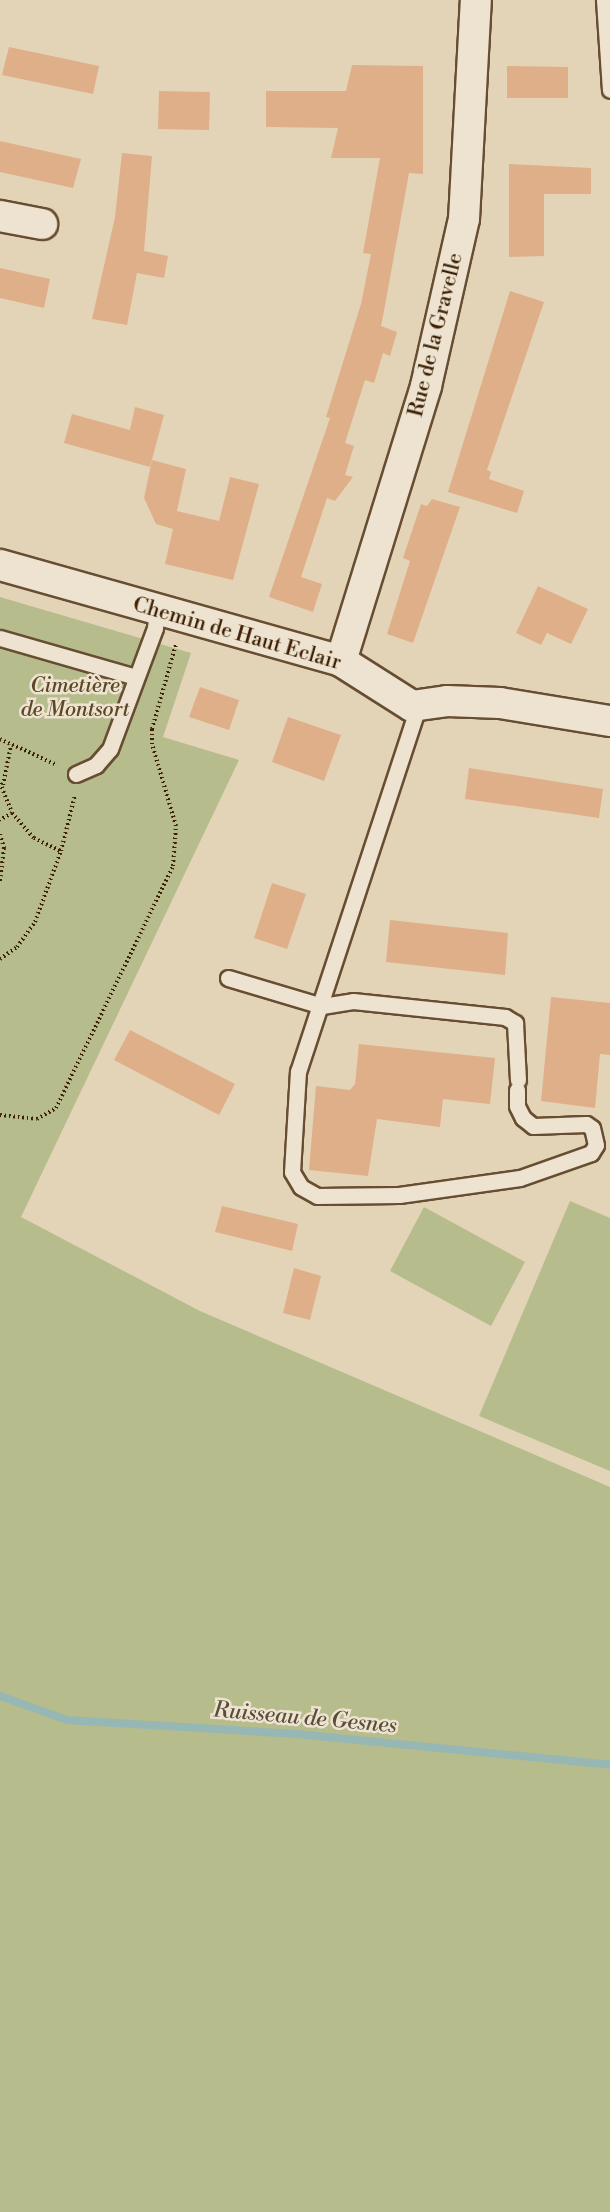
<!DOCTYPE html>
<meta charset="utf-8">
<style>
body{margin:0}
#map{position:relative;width:610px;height:2212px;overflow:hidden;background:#e4d4b7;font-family:"Libre Bodoni",serif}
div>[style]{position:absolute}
.green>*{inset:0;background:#b7bc8c}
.stream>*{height:8px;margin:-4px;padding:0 4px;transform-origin:4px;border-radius:4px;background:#96b7b3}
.building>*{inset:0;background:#dfaf89}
.path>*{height:4px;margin-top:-2px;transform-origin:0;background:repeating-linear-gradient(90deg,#3d2004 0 1.5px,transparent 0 4.5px)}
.roads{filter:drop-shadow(2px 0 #674d31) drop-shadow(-2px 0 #674d31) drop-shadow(0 2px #674d31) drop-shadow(0 -2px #674d31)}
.service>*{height:15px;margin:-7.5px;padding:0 7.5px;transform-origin:7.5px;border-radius:7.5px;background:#ede3d0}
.minor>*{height:30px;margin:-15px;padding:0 15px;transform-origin:15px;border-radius:15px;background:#ede3d0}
span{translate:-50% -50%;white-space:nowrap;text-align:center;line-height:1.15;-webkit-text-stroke:5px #ede3d0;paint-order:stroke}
.street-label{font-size:21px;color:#3d2004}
.park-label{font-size:21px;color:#5c4726;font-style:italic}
.water-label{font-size:22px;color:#584d39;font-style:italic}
</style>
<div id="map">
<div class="green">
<div style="clip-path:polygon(0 597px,191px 653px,163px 737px,239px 760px,21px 1217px,200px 1311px,610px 1487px,610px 2212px,0 2212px)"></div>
<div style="clip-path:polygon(570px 1201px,610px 1218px,610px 1471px,479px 1416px)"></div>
<div style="clip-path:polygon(424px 1207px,525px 1262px,491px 1326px,390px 1271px)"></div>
</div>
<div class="stream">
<div style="left:0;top:1696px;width:71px;rotate:19.7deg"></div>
<div style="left:67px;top:1720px;width:229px;rotate:3.5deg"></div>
<div style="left:296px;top:1734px;width:316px;rotate:5.6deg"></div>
</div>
<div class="building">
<div style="clip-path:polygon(9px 47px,99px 66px,93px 94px,2px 75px)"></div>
<div style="clip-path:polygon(352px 65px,423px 66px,423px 174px,409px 173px,384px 311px,381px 326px,397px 332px,390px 356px,383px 353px,374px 383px,365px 380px,345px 443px,354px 446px,345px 475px,353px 477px,335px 501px,327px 498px,301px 577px,322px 584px,313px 612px,269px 597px,330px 418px,326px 417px,361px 304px,371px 254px,363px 253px,380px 158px,331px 158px,338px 128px,266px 127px,266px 91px,346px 91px)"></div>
<div style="clip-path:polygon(507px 66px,568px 67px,568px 98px,507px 98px)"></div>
<div style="clip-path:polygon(159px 91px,210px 92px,209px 130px,158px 129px)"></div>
<div style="clip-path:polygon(0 141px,81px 159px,73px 188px,0 172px)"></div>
<div style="clip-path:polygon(122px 153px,152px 156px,144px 251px,168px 256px,164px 278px,137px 273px,127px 325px,92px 319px,115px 217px)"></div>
<div style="clip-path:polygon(509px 164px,591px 168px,591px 194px,544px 194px,544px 256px,509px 257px)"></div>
<div style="clip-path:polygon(0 268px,50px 279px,44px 308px,0 298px)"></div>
<div style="clip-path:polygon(510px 291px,544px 302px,487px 470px,491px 472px,489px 479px,524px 491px,517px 513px,448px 492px)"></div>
<div style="clip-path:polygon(135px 407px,164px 415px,150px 467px,64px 443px,72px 414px,130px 430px)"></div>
<div style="clip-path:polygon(152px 460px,186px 469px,175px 520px,177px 511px,219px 521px,230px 477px,259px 484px,233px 580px,165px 564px,173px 529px,156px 524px,144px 498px)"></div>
<div style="clip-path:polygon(432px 499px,460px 507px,413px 643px,387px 634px,410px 561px,403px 558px,421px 504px,427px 506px)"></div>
<div style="clip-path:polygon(538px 586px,588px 609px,571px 644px,547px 633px,541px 645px,516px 633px)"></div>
<div style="clip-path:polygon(200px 687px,239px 700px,229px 730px,189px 717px)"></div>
<div style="clip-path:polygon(288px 717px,341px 735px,324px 781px,272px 762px)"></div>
<div style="clip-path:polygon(469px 768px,603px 789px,599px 818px,465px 799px)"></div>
<div style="clip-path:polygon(272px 883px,306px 894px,287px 949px,254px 938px)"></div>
<div style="clip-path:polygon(390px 920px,508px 933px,505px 975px,386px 962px)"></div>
<div style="clip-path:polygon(551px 997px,610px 1003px,610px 1055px,600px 1054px,595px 1108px,541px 1101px)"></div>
<div style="clip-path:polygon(130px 1030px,235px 1084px,219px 1115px,114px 1060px)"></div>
<div style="clip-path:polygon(359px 1044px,495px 1058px,490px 1104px,443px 1099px,440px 1127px,377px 1119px,368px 1176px,309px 1170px,316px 1086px,350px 1090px,355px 1084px)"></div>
<div style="clip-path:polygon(222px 1206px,298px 1224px,292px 1251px,215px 1232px)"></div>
<div style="clip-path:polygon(294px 1268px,321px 1276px,310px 1320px,283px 1313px)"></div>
</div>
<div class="path">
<div style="left:0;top:739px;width:63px;rotate:24.5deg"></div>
<div style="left:0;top:783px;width:32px;rotate:68deg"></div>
<div style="left:12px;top:813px;width:14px;rotate:150deg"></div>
<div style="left:3px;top:785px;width:41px;rotate:-78.7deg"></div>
<div style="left:12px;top:813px;width:33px;rotate:49deg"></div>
<div style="left:34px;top:838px;width:30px;rotate:26deg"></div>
<div style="left:0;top:834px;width:15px;rotate:74deg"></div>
<div style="left:4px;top:848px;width:34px;rotate:97deg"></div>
<div style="left:0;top:959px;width:21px;rotate:-35deg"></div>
<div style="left:17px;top:947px;width:31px;rotate:-54deg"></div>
<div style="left:35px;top:922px;width:76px;rotate:-69.9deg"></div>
<div style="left:61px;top:851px;width:58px;rotate:-76deg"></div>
<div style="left:0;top:1115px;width:37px;rotate:6deg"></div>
<div style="left:37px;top:1119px;width:22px;rotate:-30deg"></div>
<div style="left:56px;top:1108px;width:269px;rotate:-64.2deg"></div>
<div style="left:173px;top:866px;width:40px;rotate:-85.7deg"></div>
<div style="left:176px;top:826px;width:85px;rotate:-106.3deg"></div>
<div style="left:152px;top:744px;width:15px;rotate:-90deg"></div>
<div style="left:152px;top:729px;width:88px;rotate:-74.2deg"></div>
</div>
<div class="roads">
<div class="service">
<div style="left:604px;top:0;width:90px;rotate:86.2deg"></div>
<div style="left:0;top:638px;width:141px;rotate:16deg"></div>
<div style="left:418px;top:707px;width:383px;rotate:108.2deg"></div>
<div style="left:298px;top:1071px;width:101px;rotate:93.4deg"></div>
<div style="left:292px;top:1172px;width:17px;rotate:59deg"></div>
<div style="left:301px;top:1187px;width:18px;rotate:29deg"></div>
<div style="left:317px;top:1196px;width:82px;rotate:-0.7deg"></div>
<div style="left:399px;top:1195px;width:122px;rotate:-8deg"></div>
<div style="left:520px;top:1178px;width:75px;rotate:-19.4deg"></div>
<div style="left:591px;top:1153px;width:9px;rotate:-58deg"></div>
<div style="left:596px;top:1145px;width:17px;rotate:-103deg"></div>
<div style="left:592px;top:1128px;width:7px;rotate:-146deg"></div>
<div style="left:586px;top:1124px;width:53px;rotate:177.8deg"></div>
<div style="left:533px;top:1126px;width:13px;rotate:-141deg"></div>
<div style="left:523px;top:1118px;width:13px;rotate:-117deg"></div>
<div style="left:517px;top:1106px;width:16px;rotate:-90deg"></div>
<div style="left:76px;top:774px;width:22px;rotate:-24deg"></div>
<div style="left:96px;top:765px;width:21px;rotate:-49deg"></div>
<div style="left:110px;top:749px;width:129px;rotate:-69.6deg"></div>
<div style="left:155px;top:628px;width:18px;rotate:-84deg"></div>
<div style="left:228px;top:978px;width:98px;rotate:16.6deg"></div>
<div style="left:322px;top:1006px;width:31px;rotate:-9deg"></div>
<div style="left:353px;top:1001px;width:153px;rotate:6deg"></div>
<div style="left:505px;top:1017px;width:12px;rotate:31deg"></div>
<div style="left:515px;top:1023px;width:57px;rotate:87deg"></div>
</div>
<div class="minor">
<div style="left:0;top:216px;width:43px;rotate:10.8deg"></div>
<div style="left:0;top:565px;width:354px;rotate:15.7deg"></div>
<div style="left:341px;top:661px;width:84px;rotate:32.4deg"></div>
<div style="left:412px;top:706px;width:35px;rotate:-8deg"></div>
<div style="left:447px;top:701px;width:53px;rotate:2.2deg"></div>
<div style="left:500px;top:703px;width:111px;rotate:9.3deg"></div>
<div style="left:341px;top:661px;width:288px;rotate:-72.8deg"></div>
<div style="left:426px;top:386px;width:171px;rotate:-77.2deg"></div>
<div style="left:464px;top:219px;width:219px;rotate:-86.9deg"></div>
</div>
</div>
<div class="street-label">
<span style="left:436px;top:335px;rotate:-76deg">Rue de la Gravelle</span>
<span style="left:237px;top:634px;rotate:16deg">Chemin de Haut Eclair</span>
</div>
<div class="park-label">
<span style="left:75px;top:698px">Cimetière<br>de Montsort</span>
</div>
<div class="water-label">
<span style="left:305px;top:1718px;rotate:5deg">Ruisseau de Gesnes</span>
</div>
</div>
